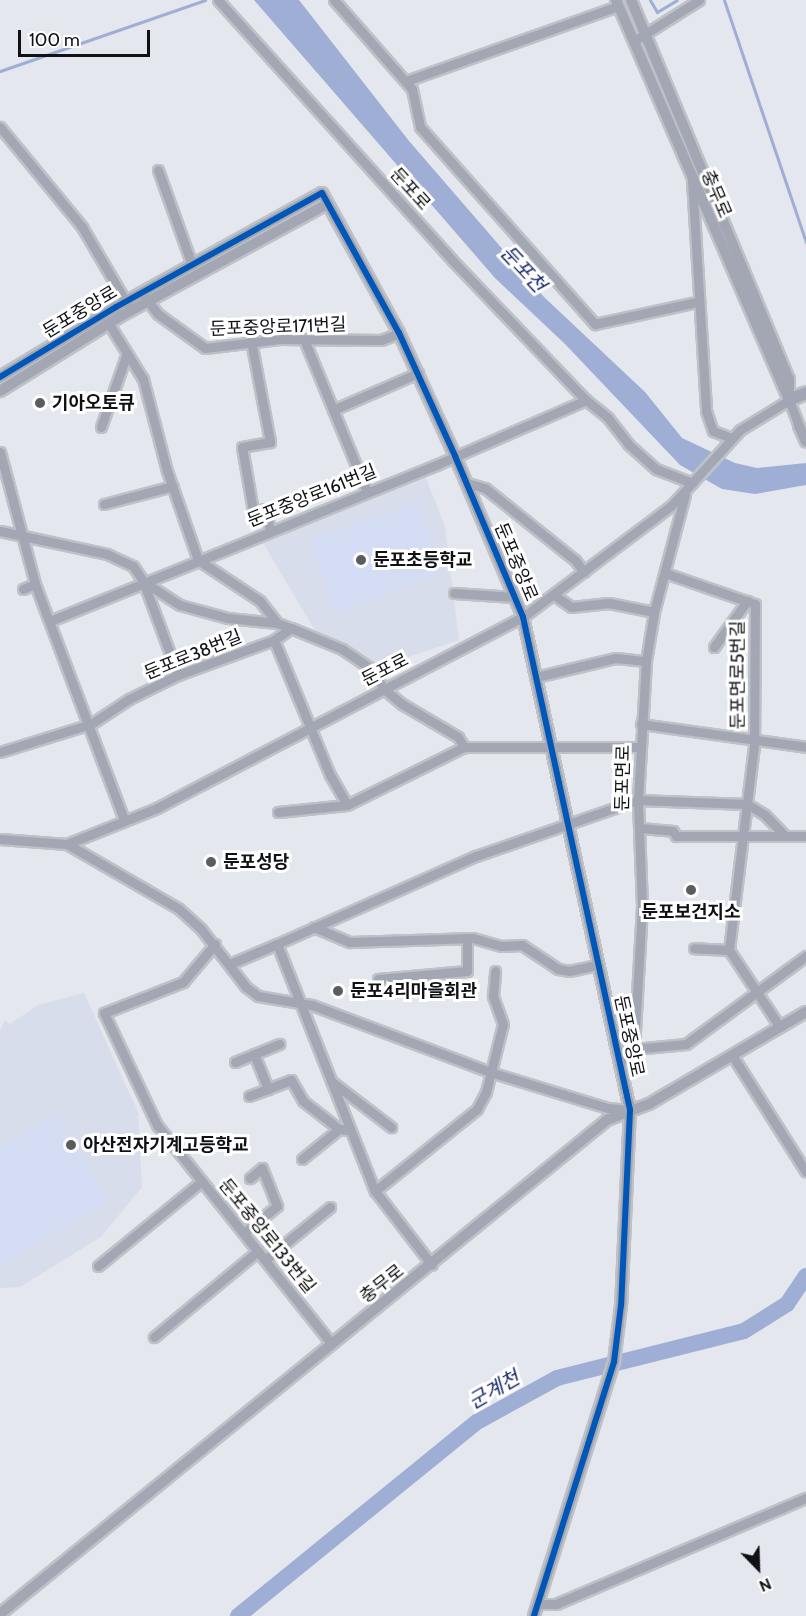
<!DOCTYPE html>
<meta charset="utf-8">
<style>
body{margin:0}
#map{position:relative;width:806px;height:1616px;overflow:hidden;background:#e4e7ee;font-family:Cabin,"Noto Sans KR",sans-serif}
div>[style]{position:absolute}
.built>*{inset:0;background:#d7ddeb}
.green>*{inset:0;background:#d4ddf4}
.water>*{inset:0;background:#9faed5}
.stream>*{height:3px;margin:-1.5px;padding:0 1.5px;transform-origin:1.5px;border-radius:1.5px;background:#9faed5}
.river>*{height:16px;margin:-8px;padding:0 8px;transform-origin:8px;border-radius:8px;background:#9faed5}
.roads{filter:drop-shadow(2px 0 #bec1c6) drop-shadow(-2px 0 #bec1c6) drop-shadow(0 2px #bec1c6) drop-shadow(0 -2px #bec1c6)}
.minor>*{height:9px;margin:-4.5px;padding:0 4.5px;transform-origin:4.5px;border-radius:4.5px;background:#a3a7b4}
.tertiary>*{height:10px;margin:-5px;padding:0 5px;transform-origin:5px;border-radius:5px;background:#a3a7b4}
.secondary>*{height:12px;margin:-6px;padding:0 6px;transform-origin:6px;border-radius:6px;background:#a1a6b5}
.cycleway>*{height:6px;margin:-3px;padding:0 3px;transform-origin:3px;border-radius:3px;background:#0057b8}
.dots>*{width:16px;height:16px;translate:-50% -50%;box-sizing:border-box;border:3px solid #fff;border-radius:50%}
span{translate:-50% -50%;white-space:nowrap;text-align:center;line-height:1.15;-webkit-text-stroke:6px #fff;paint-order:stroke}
.street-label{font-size:18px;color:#0f1115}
.poi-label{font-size:18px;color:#0f1115;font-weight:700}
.left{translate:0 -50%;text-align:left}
.water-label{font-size:20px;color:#1a2a69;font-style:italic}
.north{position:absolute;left:728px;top:1538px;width:60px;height:60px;-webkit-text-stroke:4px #fff;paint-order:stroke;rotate:157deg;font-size:16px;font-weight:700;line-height:24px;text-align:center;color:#0f1115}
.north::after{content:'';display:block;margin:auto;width:21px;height:27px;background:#0f1115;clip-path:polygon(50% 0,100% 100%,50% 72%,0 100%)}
.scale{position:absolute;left:18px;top:30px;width:132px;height:27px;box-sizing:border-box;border:3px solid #0f1115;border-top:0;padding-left:8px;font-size:18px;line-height:21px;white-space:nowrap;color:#0f1115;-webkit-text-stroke:4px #fff;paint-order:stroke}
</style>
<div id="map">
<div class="built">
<div style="clip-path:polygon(426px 478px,445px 527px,459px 640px,375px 668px,316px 632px,263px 543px)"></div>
<div style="clip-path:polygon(84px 993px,138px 1112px,142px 1187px,101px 1237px,20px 1287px,0 1288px,0 1031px,5px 1020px,10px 1024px,38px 1005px)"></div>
</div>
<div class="green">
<div style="clip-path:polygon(417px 503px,430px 537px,435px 577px,334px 613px,309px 539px)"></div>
<div style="clip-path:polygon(56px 1114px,109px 1200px,0 1267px,0 1148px)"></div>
</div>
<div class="water">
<div style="clip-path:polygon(254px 0,299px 0,409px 141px,544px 297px,645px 392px,682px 438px,735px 463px,757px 468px,806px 463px,806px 485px,755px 494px,722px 489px,680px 465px,565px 344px,495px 278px)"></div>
</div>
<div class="stream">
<div style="left:650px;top:0;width:14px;rotate:60deg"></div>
<div style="left:657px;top:12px;width:23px;rotate:-31deg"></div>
<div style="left:724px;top:0;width:256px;rotate:71.3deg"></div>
<div style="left:0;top:71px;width:217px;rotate:-19.1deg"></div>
</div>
<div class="river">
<div style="left:238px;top:1616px;width:308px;rotate:-39.1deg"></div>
<div style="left:477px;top:1422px;width:91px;rotate:-28.8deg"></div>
<div style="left:557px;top:1378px;width:193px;rotate:-14.1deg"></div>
<div style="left:744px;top:1331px;width:51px;rotate:-32.1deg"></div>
<div style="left:787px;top:1304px;width:34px;rotate:-56deg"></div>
</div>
<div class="roads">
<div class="minor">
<div style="left:218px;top:0;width:351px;rotate:48deg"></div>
<div style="left:453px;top:261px;width:192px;rotate:46.3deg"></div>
<div style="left:586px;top:400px;width:28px;rotate:39deg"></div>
<div style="left:608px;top:418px;width:33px;rotate:52deg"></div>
<div style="left:628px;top:444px;width:38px;rotate:42deg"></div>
<div style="left:656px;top:469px;width:39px;rotate:21deg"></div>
<div style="left:334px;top:0;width:118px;rotate:48.8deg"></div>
<div style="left:412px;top:89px;width:39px;rotate:78deg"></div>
<div style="left:420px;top:127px;width:264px;rotate:48.4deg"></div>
<div style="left:595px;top:324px;width:104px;rotate:-12.2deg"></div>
<div style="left:634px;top:41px;width:77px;rotate:-32.2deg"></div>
<div style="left:406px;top:81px;width:225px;rotate:-19.5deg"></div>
<div style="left:0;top:127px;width:129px;rotate:50.6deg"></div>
<div style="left:82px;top:227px;width:93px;rotate:59.6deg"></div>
<div style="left:158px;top:170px;width:101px;rotate:70.3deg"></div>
<div style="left:692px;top:180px;width:231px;rotate:86.5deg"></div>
<div style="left:706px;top:411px;width:21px;rotate:71deg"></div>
<div style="left:713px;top:431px;width:19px;rotate:21deg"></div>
<div style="left:145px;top:297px;width:21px;rotate:53deg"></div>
<div style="left:158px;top:314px;width:58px;rotate:35.9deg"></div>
<div style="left:205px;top:348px;width:77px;rotate:-6.8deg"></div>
<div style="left:281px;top:339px;width:100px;rotate:0.6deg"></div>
<div style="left:381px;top:340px;width:19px;rotate:-21deg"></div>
<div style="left:109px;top:324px;width:65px;rotate:58.3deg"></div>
<div style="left:143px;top:379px;width:95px;rotate:75.4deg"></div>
<div style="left:167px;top:471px;width:94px;rotate:70.8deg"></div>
<div style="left:198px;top:560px;width:74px;rotate:33.5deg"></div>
<div style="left:260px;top:601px;width:28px;rotate:52deg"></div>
<div style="left:277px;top:623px;width:15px;rotate:20deg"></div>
<div style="left:251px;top:341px;width:103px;rotate:79.3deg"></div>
<div style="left:270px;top:442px;width:28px;rotate:170deg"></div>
<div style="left:242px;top:447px;width:65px;rotate:80.2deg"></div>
<div style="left:253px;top:511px;width:13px;rotate:-9deg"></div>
<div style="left:266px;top:509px;width:22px;rotate:80deg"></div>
<div style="left:305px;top:342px;width:162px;rotate:67.5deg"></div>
<div style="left:333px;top:410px;width:93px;rotate:-23.5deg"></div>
<div style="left:101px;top:427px;width:78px;rotate:-70.6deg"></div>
<div style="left:0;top:452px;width:137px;rotate:75.1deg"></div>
<div style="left:35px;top:584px;width:251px;rotate:69.3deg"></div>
<div style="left:467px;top:483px;width:19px;rotate:16deg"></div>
<div style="left:485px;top:488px;width:115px;rotate:38.7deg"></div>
<div style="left:575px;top:560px;width:15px;rotate:53deg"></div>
<div style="left:104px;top:504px;width:71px;rotate:-14.6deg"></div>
<div style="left:0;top:531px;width:109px;rotate:12.1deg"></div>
<div style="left:107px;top:554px;width:29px;rotate:25deg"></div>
<div style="left:133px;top:566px;width:18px;rotate:56deg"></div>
<div style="left:143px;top:581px;width:100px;rotate:69.6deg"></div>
<div style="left:665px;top:573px;width:95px;rotate:19deg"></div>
<div style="left:755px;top:604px;width:142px;rotate:90.4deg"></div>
<div style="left:754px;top:746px;width:206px;rotate:97deg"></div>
<div style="left:729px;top:950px;width:35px;rotate:-177deg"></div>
<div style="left:144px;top:582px;width:43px;rotate:32.6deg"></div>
<div style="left:180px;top:605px;width:50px;rotate:15.2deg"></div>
<div style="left:228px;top:618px;width:49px;rotate:5.8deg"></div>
<div style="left:23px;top:589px;width:13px;rotate:-23deg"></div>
<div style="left:454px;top:593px;width:60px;rotate:3.8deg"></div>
<div style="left:554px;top:595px;width:21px;rotate:35deg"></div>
<div style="left:571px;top:607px;width:38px;rotate:-6deg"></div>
<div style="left:609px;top:603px;width:46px;rotate:11.3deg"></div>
<div style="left:50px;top:621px;width:419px;rotate:-22deg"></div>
<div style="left:438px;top:464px;width:161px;rotate:-23.4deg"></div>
<div style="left:274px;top:640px;width:146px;rotate:67.5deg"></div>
<div style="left:330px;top:775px;width:34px;rotate:60deg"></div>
<div style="left:714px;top:647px;width:57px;rotate:-54.3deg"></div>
<div style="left:536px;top:677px;width:82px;rotate:-13.4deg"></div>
<div style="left:616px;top:658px;width:30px;rotate:6deg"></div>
<div style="left:641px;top:724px;width:167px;rotate:7.9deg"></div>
<div style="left:0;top:752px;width:95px;rotate:-17.1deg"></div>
<div style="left:91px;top:724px;width:45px;rotate:-33.3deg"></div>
<div style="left:129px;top:699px;width:55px;rotate:-26.1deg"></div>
<div style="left:178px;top:675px;width:102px;rotate:-20deg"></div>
<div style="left:274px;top:640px;width:21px;rotate:-35deg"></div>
<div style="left:291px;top:628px;width:55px;rotate:22.4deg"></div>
<div style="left:342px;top:649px;width:34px;rotate:34deg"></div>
<div style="left:370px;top:668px;width:25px;rotate:56deg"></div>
<div style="left:384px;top:689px;width:23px;rotate:40deg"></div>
<div style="left:402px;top:704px;width:65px;rotate:30.5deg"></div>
<div style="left:458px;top:737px;width:12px;rotate:59deg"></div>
<div style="left:278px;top:812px;width:69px;rotate:-5.8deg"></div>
<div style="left:347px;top:805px;width:131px;rotate:-26.4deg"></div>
<div style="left:464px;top:747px;width:176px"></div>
<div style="left:640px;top:828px;width:33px;rotate:5deg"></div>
<div style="left:673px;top:831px;width:6px;rotate:59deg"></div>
<div style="left:676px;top:836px;width:130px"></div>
<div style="left:0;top:839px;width:67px;rotate:4.3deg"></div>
<div style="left:67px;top:844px;width:129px;rotate:30.1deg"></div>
<div style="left:179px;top:909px;width:30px;rotate:42deg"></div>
<div style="left:201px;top:929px;width:73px;rotate:52.2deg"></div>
<div style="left:246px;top:987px;width:15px;rotate:37deg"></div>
<div style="left:258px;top:996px;width:55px;rotate:9.5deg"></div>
<div style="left:312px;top:1005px;width:190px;rotate:20.6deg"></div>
<div style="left:490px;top:1072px;width:123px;rotate:17deg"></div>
<div style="left:608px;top:1108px;width:22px;rotate:5deg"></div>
<div style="left:67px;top:844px;width:97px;rotate:-21.8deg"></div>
<div style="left:157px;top:808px;width:413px;rotate:-27.6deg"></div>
<div style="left:523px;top:617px;width:185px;rotate:-36.9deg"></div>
<div style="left:671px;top:506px;width:103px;rotate:-47.8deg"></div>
<div style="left:740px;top:430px;width:57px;rotate:-31.5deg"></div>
<div style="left:789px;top:400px;width:28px;rotate:69deg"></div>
<div style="left:314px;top:927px;width:39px;rotate:23deg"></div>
<div style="left:350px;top:942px;width:123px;rotate:-1.9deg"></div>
<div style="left:473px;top:938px;width:29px;rotate:16deg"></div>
<div style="left:501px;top:946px;width:21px;rotate:-3deg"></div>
<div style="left:522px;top:945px;width:43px;rotate:33.7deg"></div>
<div style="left:558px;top:969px;width:11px;rotate:10deg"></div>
<div style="left:569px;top:971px;width:30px;rotate:-12deg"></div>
<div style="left:215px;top:944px;width:50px;rotate:130.1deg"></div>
<div style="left:183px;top:982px;width:85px;rotate:158.6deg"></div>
<div style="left:104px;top:1013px;width:124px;rotate:64.7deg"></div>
<div style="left:157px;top:1125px;width:280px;rotate:51.4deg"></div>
<div style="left:277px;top:944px;width:218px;rotate:-23.9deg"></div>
<div style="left:476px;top:856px;width:171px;rotate:-19.1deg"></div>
<div style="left:638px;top:800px;width:109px;rotate:2.1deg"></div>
<div style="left:747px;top:804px;width:21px;rotate:31deg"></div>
<div style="left:765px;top:815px;width:28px;rotate:46deg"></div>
<div style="left:729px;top:950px;width:92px;rotate:56.5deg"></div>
<div style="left:230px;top:964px;width:51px;rotate:-23.1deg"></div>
<div style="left:277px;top:944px;width:266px;rotate:68.4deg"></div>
<div style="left:375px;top:1191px;width:93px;rotate:52.4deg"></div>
<div style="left:378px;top:979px;width:89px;rotate:-5.1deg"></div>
<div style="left:467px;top:971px;width:33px;rotate:-90deg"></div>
<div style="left:634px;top:1049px;width:52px;rotate:-5.5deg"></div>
<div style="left:686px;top:1044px;width:149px;rotate:-36.3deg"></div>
<div style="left:254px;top:1054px;width:38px;rotate:68deg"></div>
<div style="left:732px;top:1055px;width:138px;rotate:57.7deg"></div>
<div style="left:235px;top:1062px;width:48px;rotate:-22.2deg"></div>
<div style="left:620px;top:1063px;width:20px;rotate:-45deg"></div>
<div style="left:634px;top:1049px;width:143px;rotate:-86.8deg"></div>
<div style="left:642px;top:906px;width:106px;rotate:-92.2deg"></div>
<div style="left:638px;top:800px;width:139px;rotate:-86.7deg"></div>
<div style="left:646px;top:661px;width:50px;rotate:-80.7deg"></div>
<div style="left:654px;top:612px;width:121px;rotate:-75.2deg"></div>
<div style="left:331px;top:1081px;width:76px;rotate:37.5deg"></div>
<div style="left:249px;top:1096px;width:45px;rotate:-20.9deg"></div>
<div style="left:291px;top:1080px;width:24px;rotate:60deg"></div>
<div style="left:303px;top:1101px;width:46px;rotate:37.9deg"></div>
<div style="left:339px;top:1129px;width:9px;rotate:6deg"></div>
<div style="left:302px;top:1159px;width:48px;rotate:-39deg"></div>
<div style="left:375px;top:1191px;width:131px;rotate:-38.8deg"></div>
<div style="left:477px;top:1109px;width:19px;rotate:-62deg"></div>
<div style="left:486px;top:1092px;width:70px;rotate:-76deg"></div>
<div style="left:503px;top:1024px;width:30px;rotate:-110deg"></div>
<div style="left:493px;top:996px;width:25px;rotate:-85deg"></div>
<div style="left:244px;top:1233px;width:43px;rotate:-39.3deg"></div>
<div style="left:277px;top:1206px;width:41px;rotate:-111.5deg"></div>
<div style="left:262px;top:1168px;width:16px;rotate:140deg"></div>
<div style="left:265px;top:1260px;width:84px;rotate:-39.2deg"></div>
<div style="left:98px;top:1266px;width:134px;rotate:-39.3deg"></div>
<div style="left:154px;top:1337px;width:135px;rotate:-39.6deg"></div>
<div style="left:538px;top:1604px;width:18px"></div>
<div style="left:556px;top:1604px;width:272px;rotate:-23deg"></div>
</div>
<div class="tertiary">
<div style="left:616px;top:0;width:436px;rotate:66.6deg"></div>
<div style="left:631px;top:0;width:411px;rotate:67.4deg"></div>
<div style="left:789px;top:379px;width:21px;rotate:90deg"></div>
<div style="left:0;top:377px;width:135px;rotate:-31.1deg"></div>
<div style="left:116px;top:307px;width:235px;rotate:-29deg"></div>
<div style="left:322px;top:193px;width:160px;rotate:61.2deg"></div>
<div style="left:399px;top:333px;width:135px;rotate:65.5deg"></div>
<div style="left:455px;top:456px;width:175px;rotate:67.1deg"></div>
<div style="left:523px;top:617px;width:504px;rotate:77.75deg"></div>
<div style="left:630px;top:1110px;width:195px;rotate:92.6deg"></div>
<div style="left:621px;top:1305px;width:57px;rotate:97deg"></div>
<div style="left:614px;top:1362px;width:266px;rotate:107.5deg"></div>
<div style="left:0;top:391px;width:142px;rotate:-31.8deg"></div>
<div style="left:121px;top:316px;width:234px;rotate:-28.5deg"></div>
<div style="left:799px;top:426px;width:17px;rotate:66deg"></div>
<div style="left:0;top:1614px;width:783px;rotate:-39.14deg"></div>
<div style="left:607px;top:1120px;width:45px;rotate:-20.9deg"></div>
<div style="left:649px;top:1104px;width:182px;rotate:-30.4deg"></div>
</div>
<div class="secondary">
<div style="left:789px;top:400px;width:18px;rotate:-22deg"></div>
</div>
</div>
<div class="cycleway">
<div style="left:0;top:377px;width:135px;rotate:-31.1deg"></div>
<div style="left:116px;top:307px;width:235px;rotate:-29deg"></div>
<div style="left:322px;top:193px;width:160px;rotate:61.2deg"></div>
<div style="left:399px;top:333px;width:135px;rotate:65.5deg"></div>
<div style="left:455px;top:456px;width:175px;rotate:67.1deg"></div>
<div style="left:523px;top:617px;width:504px;rotate:77.75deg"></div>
<div style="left:630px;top:1110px;width:195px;rotate:92.6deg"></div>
<div style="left:621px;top:1305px;width:57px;rotate:97deg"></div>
<div style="left:614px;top:1362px;width:266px;rotate:107.5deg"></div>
</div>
<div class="dots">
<div style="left:40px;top:403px;background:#5a5c61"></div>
<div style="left:361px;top:560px;background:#5a5c61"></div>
<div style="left:211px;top:862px;background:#5a5c61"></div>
<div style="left:691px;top:890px;background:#5a5c61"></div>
<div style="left:338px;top:991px;background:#5a5c61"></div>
<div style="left:71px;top:1145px;background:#5a5c61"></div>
</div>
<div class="street-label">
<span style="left:410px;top:189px;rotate:48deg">둔포로</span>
<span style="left:716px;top:194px;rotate:67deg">충무로</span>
<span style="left:80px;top:312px;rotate:-31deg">둔포중앙로</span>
<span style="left:278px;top:327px;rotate:-2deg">둔포중앙로171번길</span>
<span style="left:312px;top:496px;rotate:-22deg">둔포중앙로161번길</span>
<span style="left:516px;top:562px;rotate:67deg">둔포중앙로</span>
<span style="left:193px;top:655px;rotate:-22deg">둔포로38번길</span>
<span style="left:385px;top:670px;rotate:-27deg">둔포로</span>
<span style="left:738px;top:675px;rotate:-90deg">둔포면로5번길</span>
<span style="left:623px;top:778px;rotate:-89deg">둔포면로</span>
<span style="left:629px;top:1036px;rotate:78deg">둔포중앙로</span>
<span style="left:267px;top:1236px;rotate:51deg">둔포중앙로133번길</span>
<span style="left:382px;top:1284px;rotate:-38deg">충무로</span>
</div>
<div class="poi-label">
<span class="left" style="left:52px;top:403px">기아오토큐</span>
<span class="left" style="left:373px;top:560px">둔포초등학교</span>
<span class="left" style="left:223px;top:862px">둔포성당</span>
<span style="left:691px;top:912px">둔포보건지소</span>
<span class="left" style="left:350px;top:991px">둔포4리마을회관</span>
<span class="left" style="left:83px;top:1145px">아산전자기계고등학교</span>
</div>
<div class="water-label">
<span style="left:523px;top:269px;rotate:47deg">둔포천</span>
<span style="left:494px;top:1390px;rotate:-30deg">군계천</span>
</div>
<div class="north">N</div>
<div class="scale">100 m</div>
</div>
